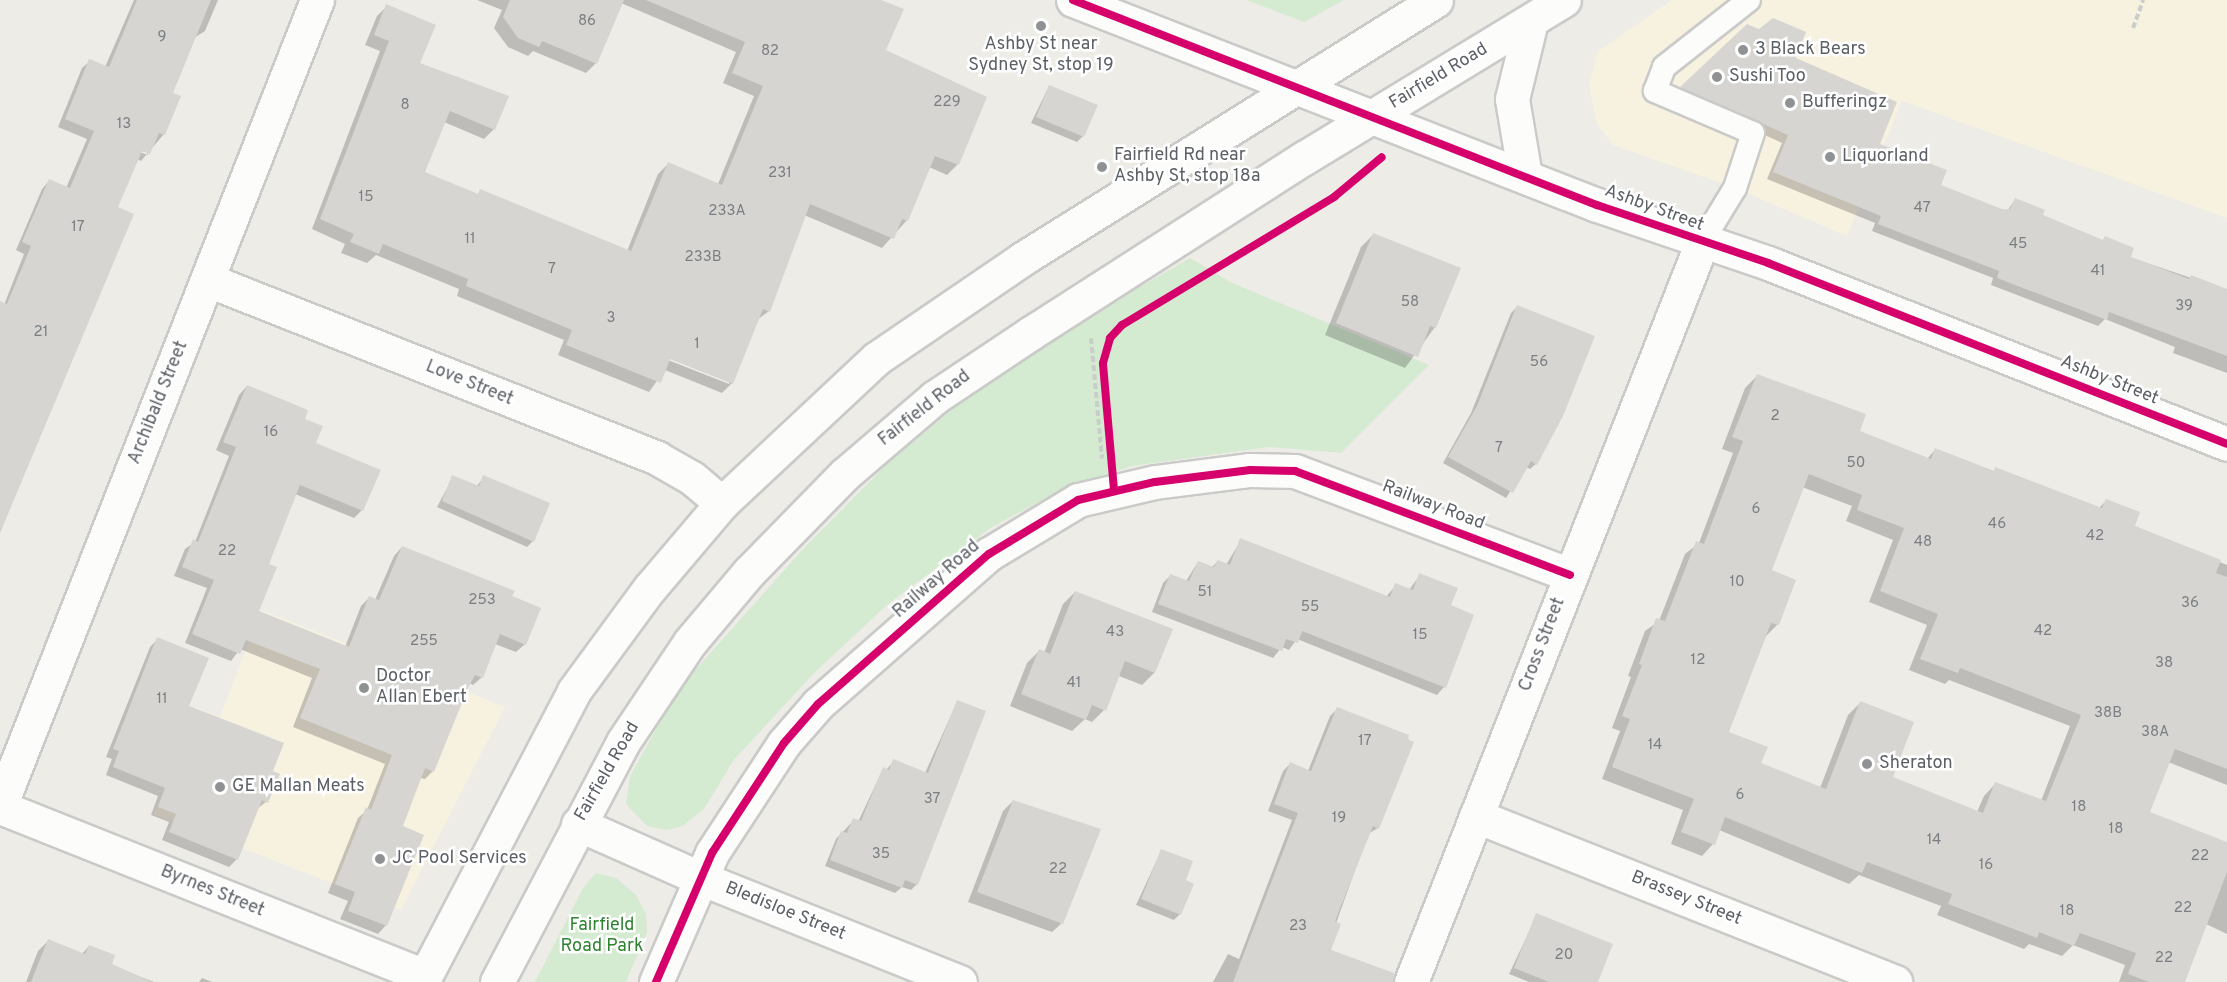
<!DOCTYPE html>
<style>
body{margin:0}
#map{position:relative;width:2227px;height:982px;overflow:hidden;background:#edece7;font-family:Overpass,sans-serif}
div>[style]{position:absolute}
.commercial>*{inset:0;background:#f7f1e0}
.green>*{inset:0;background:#d4ead1}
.shadow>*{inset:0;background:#0003}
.building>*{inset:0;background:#d6d5d2}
.path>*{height:4px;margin-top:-2px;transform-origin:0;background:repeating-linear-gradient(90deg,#c9ceca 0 6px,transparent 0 9px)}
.roads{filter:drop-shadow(2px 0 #cacac9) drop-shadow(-2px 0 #cacac9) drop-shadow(0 2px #cacac9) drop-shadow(0 -2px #cacac9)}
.lane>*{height:22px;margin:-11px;padding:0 11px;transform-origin:11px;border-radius:11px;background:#fcfcfb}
.street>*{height:33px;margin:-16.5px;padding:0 16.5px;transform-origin:16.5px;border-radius:16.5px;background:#fcfcfb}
.secondary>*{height:33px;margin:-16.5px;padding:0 16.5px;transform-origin:16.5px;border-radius:16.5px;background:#fcfcfb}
.cycleway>*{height:8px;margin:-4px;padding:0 4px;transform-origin:4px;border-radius:4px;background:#d6006c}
.dots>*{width:16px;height:16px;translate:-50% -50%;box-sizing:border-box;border:3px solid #fff;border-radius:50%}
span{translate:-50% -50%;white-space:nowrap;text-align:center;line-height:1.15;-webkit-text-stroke:5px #fff;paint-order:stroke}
.number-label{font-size:15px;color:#7b7e82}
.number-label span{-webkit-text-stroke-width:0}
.poi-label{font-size:18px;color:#5c6166}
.left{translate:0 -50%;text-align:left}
.street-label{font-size:18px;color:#5c6166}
.park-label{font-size:18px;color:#2e8330}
</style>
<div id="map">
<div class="commercial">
<div style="clip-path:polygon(1672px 0,2227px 0,2227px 218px,1902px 101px,1847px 236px,1735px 188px,1613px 145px,1597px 124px,1589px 85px,1597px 52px)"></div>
<div style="clip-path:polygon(261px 610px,505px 707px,401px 910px,154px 814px,197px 708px,220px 717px)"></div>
</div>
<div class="green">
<div style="clip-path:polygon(1246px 0,1344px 0,1304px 22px)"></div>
<div style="clip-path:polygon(1190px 258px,1230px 282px,1429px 365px,1341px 453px,1269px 447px,1132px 466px,1061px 490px,992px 527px,888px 604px,813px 674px,733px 761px,704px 809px,683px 826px,667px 830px,647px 826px,626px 804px,630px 776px,679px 688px,805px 547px,887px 464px,955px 407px,1083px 320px)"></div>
<div style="clip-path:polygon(596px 873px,616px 878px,636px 895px,646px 914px,647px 932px,626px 982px,535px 982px,583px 888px)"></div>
</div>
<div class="shadow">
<div style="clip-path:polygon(evenodd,134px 0,218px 0,205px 31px,194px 38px,171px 94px,164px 134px,141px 161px,137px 159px,116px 208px,0 533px,0 303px,4px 305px,24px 254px,16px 250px,42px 189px,49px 181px,66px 188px,87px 139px,58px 127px,82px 68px,90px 61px,105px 67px,134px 0,134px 150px,148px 152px,148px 155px,134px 150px)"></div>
<div style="clip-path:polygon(evenodd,477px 0,876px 0,884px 51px,985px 98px,957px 165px,947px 175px,929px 167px,907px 220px,882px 248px,804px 215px,769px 311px,757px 320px,732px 383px,722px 393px,665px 370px,649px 392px,558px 355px,564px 340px,457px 296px,459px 289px,376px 255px,367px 263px,341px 253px,345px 244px,312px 229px,380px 51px,365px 45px,377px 16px,387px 6px,418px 64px,494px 129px,484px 139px,444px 122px,423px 173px,476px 195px,481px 191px,627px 251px,658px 174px,668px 164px,718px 184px,754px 96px,723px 83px,736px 52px,621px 3px,596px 63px,586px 73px,533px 51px,528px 56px,508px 47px,494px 28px,502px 10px,477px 0,664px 355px,729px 381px,729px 384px,663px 358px,664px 355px)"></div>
<div style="clip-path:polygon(1747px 26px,1794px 59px,1878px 145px,1939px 186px,2001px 211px,2007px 211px,2015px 200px,2041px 216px,2102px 241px,2105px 237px,2129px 257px,2227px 290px,2227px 373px,2173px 353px,2175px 347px,2105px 319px,2098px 326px,1991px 285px,1993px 278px,1872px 231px,1875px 223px,1767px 179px,1782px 143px,1675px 94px)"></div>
<div style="clip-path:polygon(1049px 86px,1083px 136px,1077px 142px,1031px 123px)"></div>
<div style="clip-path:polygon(1373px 235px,1435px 327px,1405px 368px,1325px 335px,1361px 247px)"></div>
<div style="clip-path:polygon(1517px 307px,1536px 464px,1530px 469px,1526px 467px,1506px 498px,1443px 463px,1471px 413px,1511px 313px)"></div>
<div style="clip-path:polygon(evenodd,1757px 376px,1858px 432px,1927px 459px,1935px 450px,2098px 509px,2106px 501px,2133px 526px,2227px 565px,2227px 785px,2168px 762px,2148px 813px,2227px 843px,2227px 934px,2206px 924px,2183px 982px,2119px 982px,2125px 965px,2073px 945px,2062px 956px,2029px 944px,2024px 949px,1937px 915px,1941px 906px,1859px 875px,1849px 884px,1719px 830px,1713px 844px,1702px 856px,1671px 844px,1683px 810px,1602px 779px,1620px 731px,1612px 728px,1631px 677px,1628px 676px,1645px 631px,1659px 621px,1685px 554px,1699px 543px,1733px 453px,1722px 449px,1745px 388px,1757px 376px,1802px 487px,1852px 506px,1846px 521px,1893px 540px,1869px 602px,1927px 625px,1909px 670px,1945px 684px,1949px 680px,2070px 726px,2041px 801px,1995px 784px,1984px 796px,1977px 812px,1891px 778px,1860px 703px,1848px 715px,1820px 788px,1759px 764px,1727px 733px,1766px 636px,1777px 625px,1794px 580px,1770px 571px,1802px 487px)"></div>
<div style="clip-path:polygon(247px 386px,303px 419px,314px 444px,362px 510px,354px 518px,295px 494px,267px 564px,257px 612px,345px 647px,361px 606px,369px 598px,375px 600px,394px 556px,402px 547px,510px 597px,525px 644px,516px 652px,495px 644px,482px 677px,473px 685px,469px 683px,433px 771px,425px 779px,420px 778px,401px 826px,386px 925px,378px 934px,340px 919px,348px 901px,328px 893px,358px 818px,367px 810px,385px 764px,293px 727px,312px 678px,240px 649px,231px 661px,185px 643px,207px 588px,174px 576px,185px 549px,195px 542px,229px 456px,216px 450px,239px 395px)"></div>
<div style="clip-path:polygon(453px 477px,476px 487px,484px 477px,533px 541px,527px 547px,437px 507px)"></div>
<div style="clip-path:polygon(1241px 540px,1386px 597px,1396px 585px,1409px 590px,1420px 575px,1449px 606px,1444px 687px,1437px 695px,1297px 639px,1289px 650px,1282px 647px,1273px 658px,1152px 612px,1163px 583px,1171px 575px,1186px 581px,1198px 562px,1212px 567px,1218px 561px,1226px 565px)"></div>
<div style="clip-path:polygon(1075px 592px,1171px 630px,1154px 673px,1142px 685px,1119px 676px,1104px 710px,1092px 722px,1085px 719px,1072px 731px,1010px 706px,1027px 663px,1039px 651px,1044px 653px,1063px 604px)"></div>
<div style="clip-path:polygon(158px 639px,187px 706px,271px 772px,266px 802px,257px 809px,237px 859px,229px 867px,162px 840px,169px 822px,151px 815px,158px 796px,106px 775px,112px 759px,106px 757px,150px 647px)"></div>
<div style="clip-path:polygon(957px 702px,917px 884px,911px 890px,902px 887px,895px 893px,825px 866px,836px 839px,854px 820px,858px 822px,883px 769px,886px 770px,894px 761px,925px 773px)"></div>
<div style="clip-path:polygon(1337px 709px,1378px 828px,1368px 834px,1315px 982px,1213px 982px,1228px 954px,1239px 959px,1292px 820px,1268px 811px,1283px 771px,1290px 764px,1308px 771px,1330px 716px)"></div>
<div style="clip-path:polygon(1013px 801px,1062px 923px,1052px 932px,968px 902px,1003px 811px)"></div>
<div style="clip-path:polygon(1161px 851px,1184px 881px,1180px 914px,1174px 920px,1136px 905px)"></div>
<div style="clip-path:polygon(1537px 915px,1597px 982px,1529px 982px,1509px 974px)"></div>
<div style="clip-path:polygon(48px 941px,82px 954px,89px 946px,110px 965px,154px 982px,26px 982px,38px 951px)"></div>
<div style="clip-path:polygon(202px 978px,212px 982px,199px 982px)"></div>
</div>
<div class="building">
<div style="clip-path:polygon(137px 0,211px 0,173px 93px,181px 96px,165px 135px,159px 133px,150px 154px,142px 151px,118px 207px,134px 214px,0 533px,0 301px,7px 304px,31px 246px,22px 242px,49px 179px,70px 188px,94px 131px,65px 119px,89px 59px,109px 67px)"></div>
<div style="clip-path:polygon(510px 0,624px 0,597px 64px,542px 41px,539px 47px,518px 38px,503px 17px)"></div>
<div style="clip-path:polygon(646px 0,881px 0,904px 9px,886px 50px,987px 97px,959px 165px,935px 156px,908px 221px,902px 219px,894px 239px,810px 204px,770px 312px,763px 309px,733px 384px,670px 359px,661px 383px,566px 345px,572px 330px,466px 286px,468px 279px,383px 244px,379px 254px,350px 242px,354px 234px,320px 219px,389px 41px,374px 35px,386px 4px,436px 25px,420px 63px,509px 96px,495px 130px,450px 111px,425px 172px,478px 194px,480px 189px,631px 251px,668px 162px,722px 185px,763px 86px,732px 73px,745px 42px)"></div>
<div style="clip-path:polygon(1773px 18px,1806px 32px,1796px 58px,1897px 102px,1880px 144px,1947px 170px,1941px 185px,2002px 209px,2010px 209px,2015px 198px,2045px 210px,2043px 215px,2103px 240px,2105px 236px,2134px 248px,2131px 257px,2189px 279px,2191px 275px,2227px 289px,2227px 356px,2109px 312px,2107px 320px,1997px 278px,1999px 271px,1878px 224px,1881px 216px,1773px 172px,1788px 135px,1680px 87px,1747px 24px,1759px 29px)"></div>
<div style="clip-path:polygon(1049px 85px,1098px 105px,1084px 137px,1036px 117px)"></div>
<div style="clip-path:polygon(1373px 233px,1461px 268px,1436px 328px,1430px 326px,1418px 357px,1336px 323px)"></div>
<div style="clip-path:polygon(1517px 305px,1595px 336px,1563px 416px,1537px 465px,1531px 461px,1513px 493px,1448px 457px,1477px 406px)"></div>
<div style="clip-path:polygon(evenodd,1757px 374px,1866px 414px,1860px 431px,1931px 459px,1935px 448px,1994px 471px,1995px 467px,2102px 508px,2106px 499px,2140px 512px,2135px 526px,2221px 560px,2216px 573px,2227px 577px,2227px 769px,2175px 749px,2150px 812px,2227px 842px,2227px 872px,2185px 982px,2149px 982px,2128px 974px,2136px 953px,2080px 933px,2074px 946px,2039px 932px,2037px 938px,1948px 904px,1952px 894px,1867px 862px,1862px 873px,1725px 817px,1715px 845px,1681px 832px,1694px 799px,1612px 767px,1630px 719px,1622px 716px,1642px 665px,1639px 664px,1656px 618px,1665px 621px,1696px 541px,1704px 544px,1743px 441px,1732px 437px,1757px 374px,1809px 474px,1862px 495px,1857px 510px,1904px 528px,1880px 591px,1938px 614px,1920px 659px,1958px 673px,1960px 668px,2081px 715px,2046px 801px,1995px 782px,1983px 813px,1893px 777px,1914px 722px,1860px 701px,1826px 789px,1761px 763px,1768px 747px,1729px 732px,1771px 623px,1779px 625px,1796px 580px,1772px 570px,1809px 474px)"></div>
<div style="clip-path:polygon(247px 385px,308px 410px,305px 419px,323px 426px,316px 443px,381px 470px,363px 511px,300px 485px,269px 564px,277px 567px,259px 611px,349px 647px,369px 596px,379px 600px,402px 546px,515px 591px,512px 596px,541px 608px,526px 645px,500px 634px,483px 678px,475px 675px,468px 688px,434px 772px,425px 768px,403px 826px,424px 835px,387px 926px,348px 911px,355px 892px,335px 884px,366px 807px,371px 810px,392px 755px,300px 718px,320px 669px,246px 640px,240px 654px,192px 634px,214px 580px,182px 567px,193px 539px,198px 542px,236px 447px,223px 442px)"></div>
<div style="clip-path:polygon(452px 475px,479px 486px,483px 475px,550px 503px,534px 542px,442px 501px)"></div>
<div style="clip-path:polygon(1240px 538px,1390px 597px,1395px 583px,1413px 590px,1419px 573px,1458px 588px,1451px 605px,1474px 615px,1446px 688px,1302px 631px,1298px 643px,1286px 639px,1282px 651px,1158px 604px,1170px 574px,1189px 581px,1198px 561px,1214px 567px,1218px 560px,1230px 565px)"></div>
<div style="clip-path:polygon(1075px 591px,1173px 629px,1155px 673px,1125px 661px,1106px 711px,1092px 705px,1086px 720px,1021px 694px,1039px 649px,1050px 654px)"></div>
<div style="clip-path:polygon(157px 637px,209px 658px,189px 706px,284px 743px,273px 771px,280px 774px,268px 803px,262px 800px,238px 860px,169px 832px,176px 814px,158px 807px,165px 788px,113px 767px,119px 751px,113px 749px)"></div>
<div style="clip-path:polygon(957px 700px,986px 711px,918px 885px,905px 880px,902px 888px,830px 860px,841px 831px,847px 833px,853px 818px,861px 821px,883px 767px,889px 770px,893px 759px,928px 773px)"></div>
<div style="clip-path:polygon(1337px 707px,1409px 735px,1408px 739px,1414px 742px,1379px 829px,1373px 826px,1335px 921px,1341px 924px,1331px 950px,1394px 973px,1393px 982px,1233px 982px,1298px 813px,1274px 804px,1290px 762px,1311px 771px)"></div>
<div style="clip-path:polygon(1013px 800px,1101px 829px,1063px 924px,977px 892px)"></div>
<div style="clip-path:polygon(1161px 849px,1193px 861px,1186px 880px,1194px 884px,1181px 915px,1141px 899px)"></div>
<div style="clip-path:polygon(1536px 913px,1613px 944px,1598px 982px,1549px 982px,1514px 968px)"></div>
<div style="clip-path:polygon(48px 939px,85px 954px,89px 945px,115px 955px,112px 964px,152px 982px,31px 982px)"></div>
</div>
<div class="path">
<div style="left:2133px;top:28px;width:30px;rotate:-70deg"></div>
<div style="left:1091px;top:338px;width:121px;rotate:84.8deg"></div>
</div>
<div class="roads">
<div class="lane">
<div style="left:1702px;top:242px;width:63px;rotate:-58.6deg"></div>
<div style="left:1735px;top:188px;width:58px;rotate:-71.9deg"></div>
<div style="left:1753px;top:133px;width:107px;rotate:-156.8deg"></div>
<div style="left:1655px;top:91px;width:26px;rotate:-69deg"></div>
<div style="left:1664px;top:67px;width:108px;rotate:-38.2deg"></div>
</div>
<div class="street">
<div style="left:1073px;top:0;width:563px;rotate:21.37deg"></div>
<div style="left:1597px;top:205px;width:181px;rotate:18.7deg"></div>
<div style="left:1768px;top:263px;width:493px;rotate:21.5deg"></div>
<div style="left:208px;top:280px;width:483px;rotate:21.6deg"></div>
<div style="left:657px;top:458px;width:40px;rotate:29.7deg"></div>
<div style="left:692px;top:478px;width:39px;rotate:40deg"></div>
<div style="left:0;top:806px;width:866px;rotate:-68.53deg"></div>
<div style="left:0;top:807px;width:457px;rotate:21.7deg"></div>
<div style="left:1476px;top:816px;width:451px;rotate:21.6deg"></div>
<div style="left:578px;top:824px;width:133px;rotate:23.9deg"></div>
<div style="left:700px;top:878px;width:280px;rotate:21.8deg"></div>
<div style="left:656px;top:982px;width:141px;rotate:-66.5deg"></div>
<div style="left:712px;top:853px;width:131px;rotate:-56.8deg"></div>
<div style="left:784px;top:743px;width:52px;rotate:-48.9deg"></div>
<div style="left:818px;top:704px;width:227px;rotate:-41.3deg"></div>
<div style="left:989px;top:554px;width:104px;rotate:-31.2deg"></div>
<div style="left:1078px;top:500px;width:79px;rotate:-13.2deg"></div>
<div style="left:1155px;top:482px;width:96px;rotate:-7.2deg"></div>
<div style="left:1250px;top:470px;width:45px;rotate:1.3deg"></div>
<div style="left:1295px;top:471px;width:294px;rotate:20.7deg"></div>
<div style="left:1411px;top:982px;width:795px;rotate:-68.53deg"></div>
</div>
<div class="secondary">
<div style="left:1525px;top:176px;width:78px;rotate:-99.6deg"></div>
<div style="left:1512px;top:99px;width:80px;rotate:-76.3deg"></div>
<div style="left:422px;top:982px;width:328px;rotate:-62.4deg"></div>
<div style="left:574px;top:691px;width:127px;rotate:-53.7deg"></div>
<div style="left:649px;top:589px;width:113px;rotate:-49.7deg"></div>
<div style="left:722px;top:503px;width:212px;rotate:-43.1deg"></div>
<div style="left:877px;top:358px;width:176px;rotate:-34.3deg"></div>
<div style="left:1022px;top:259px;width:488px;rotate:-32deg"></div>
<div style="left:497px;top:982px;width:271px;rotate:-62.3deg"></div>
<div style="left:623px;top:742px;width:120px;rotate:-56.2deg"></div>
<div style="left:690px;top:642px;width:92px;rotate:-49.9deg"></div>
<div style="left:749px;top:572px;width:137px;rotate:-45.6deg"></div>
<div style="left:845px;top:474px;width:118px;rotate:-40.5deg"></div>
<div style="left:935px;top:397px;width:115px;rotate:-33.7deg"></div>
<div style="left:1031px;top:333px;width:324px;rotate:-32.7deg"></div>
<div style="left:1304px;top:158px;width:304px;rotate:-31.3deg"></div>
</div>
</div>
<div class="cycleway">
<div style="left:1073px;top:0;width:563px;rotate:21.37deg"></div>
<div style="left:1597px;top:205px;width:181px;rotate:18.7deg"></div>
<div style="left:1768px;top:263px;width:493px;rotate:21.5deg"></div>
<div style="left:1114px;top:490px;width:127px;rotate:-95deg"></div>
<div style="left:1103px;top:363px;width:26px;rotate:-74deg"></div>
<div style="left:1110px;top:338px;width:18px;rotate:-47deg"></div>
<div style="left:1122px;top:325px;width:248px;rotate:-31.1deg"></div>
<div style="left:1334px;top:197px;width:62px;rotate:-39.8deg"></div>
<div style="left:656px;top:982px;width:141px;rotate:-66.5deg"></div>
<div style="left:712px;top:853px;width:131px;rotate:-56.8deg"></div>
<div style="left:784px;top:743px;width:52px;rotate:-48.9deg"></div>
<div style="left:818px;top:704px;width:227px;rotate:-41.3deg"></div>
<div style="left:989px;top:554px;width:104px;rotate:-31.2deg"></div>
<div style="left:1078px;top:500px;width:79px;rotate:-13.2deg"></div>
<div style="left:1155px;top:482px;width:96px;rotate:-7.2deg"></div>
<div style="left:1250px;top:470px;width:45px;rotate:1.3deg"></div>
<div style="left:1295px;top:471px;width:294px;rotate:20.7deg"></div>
</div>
<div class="dots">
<div style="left:1041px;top:26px;background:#8f9293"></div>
<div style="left:1743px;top:50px;background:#8f9293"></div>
<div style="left:1717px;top:77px;background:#8f9293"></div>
<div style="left:1790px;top:103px;background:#8f9293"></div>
<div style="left:1830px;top:157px;background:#8f9293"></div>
<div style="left:1102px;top:167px;background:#8f9293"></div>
<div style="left:364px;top:688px;background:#8f9293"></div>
<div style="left:1867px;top:764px;background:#8f9293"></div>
<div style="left:220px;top:787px;background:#8f9293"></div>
<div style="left:380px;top:859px;background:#8f9293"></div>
</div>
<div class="number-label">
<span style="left:587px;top:22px">86</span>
<span style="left:162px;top:38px">9</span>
<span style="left:770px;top:52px">82</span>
<span style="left:947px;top:103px">229</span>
<span style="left:405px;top:106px">8</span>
<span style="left:124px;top:125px">13</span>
<span style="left:780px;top:174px">231</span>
<span style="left:366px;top:198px">15</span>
<span style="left:1922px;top:209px">47</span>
<span style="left:727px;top:212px">233A</span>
<span style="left:78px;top:228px">17</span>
<span style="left:470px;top:240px">11</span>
<span style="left:2018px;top:245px">45</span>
<span style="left:703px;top:258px">233B</span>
<span style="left:552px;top:270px">7</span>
<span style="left:2098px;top:272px">41</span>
<span style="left:1410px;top:303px">58</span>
<span style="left:2184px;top:307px">39</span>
<span style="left:611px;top:319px">3</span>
<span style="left:41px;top:333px">21</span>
<span style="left:697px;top:345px">1</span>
<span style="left:1539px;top:363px">56</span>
<span style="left:1775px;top:417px">2</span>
<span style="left:271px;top:433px">16</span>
<span style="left:1499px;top:449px">7</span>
<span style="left:1856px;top:464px">50</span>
<span style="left:1756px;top:510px">6</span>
<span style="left:1997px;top:525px">46</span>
<span style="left:2095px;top:537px">42</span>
<span style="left:1923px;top:543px">48</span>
<span style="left:227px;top:552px">22</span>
<span style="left:1737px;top:583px">10</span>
<span style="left:1205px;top:593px">51</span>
<span style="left:482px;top:601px">253</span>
<span style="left:2190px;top:604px">36</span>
<span style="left:1310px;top:608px">55</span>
<span style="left:2043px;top:632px">42</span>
<span style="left:1115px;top:633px">43</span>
<span style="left:1420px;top:636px">15</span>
<span style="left:424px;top:642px">255</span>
<span style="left:1698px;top:661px">12</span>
<span style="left:2164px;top:664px">38</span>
<span style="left:1074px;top:684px">41</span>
<span style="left:162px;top:700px">11</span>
<span style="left:2108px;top:714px">38B</span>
<span style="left:2155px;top:733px">38A</span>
<span style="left:1365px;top:742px">17</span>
<span style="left:1655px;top:746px">14</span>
<span style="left:1740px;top:796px">6</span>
<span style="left:932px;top:800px">37</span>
<span style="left:2079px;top:808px">18</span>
<span style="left:1339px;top:819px">19</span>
<span style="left:2116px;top:830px">18</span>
<span style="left:1934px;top:841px">14</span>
<span style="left:881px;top:855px">35</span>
<span style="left:2200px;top:857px">22</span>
<span style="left:1986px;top:866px">16</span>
<span style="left:1058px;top:870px">22</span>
<span style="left:2183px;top:909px">22</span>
<span style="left:2067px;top:912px">18</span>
<span style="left:1298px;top:927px">23</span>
<span style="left:1564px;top:956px">20</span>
<span style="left:2164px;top:959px">22</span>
</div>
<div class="poi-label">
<span style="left:1041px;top:56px">Ashby St near<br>Sydney St, stop 19</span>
<span class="left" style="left:1755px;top:50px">3 Black Bears</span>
<span class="left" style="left:1729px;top:77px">Sushi Too</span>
<span class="left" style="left:1802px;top:103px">Bufferingz</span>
<span class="left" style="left:1114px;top:167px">Fairfield Rd near<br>Ashby St, stop 18a</span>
<span class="left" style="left:1842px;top:157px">Liquorland</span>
<span class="left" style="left:376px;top:688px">Doctor<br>Allan Ebert</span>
<span class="left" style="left:1879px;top:764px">Sheraton</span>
<span class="left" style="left:232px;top:787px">GE Mallan Meats</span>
<span class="left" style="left:392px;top:859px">JC Pool Services</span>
</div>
<div class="street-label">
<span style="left:1439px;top:77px;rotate:-31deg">Fairfield Road</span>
<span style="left:1654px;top:209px;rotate:20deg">Ashby Street</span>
<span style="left:2109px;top:381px;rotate:22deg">Ashby Street</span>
<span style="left:469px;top:384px;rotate:22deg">Love Street</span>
<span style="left:159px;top:403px;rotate:-68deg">Archibald Street</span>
<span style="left:925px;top:409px;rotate:-38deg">Fairfield Road</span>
<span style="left:1433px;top:506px;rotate:21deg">Railway Road</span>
<span style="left:937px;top:580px;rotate:-41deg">Railway Road</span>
<span style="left:1543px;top:645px;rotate:-69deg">Cross Street</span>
<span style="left:608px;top:772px;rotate:-60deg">Fairfield Road</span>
<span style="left:212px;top:892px;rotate:22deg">Byrnes Street</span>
<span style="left:1686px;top:899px;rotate:22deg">Brassey Street</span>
<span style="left:785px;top:912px;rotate:22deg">Bledisloe Street</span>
</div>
<div class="park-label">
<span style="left:602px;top:937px">Fairfield<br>Road Park</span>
</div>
</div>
